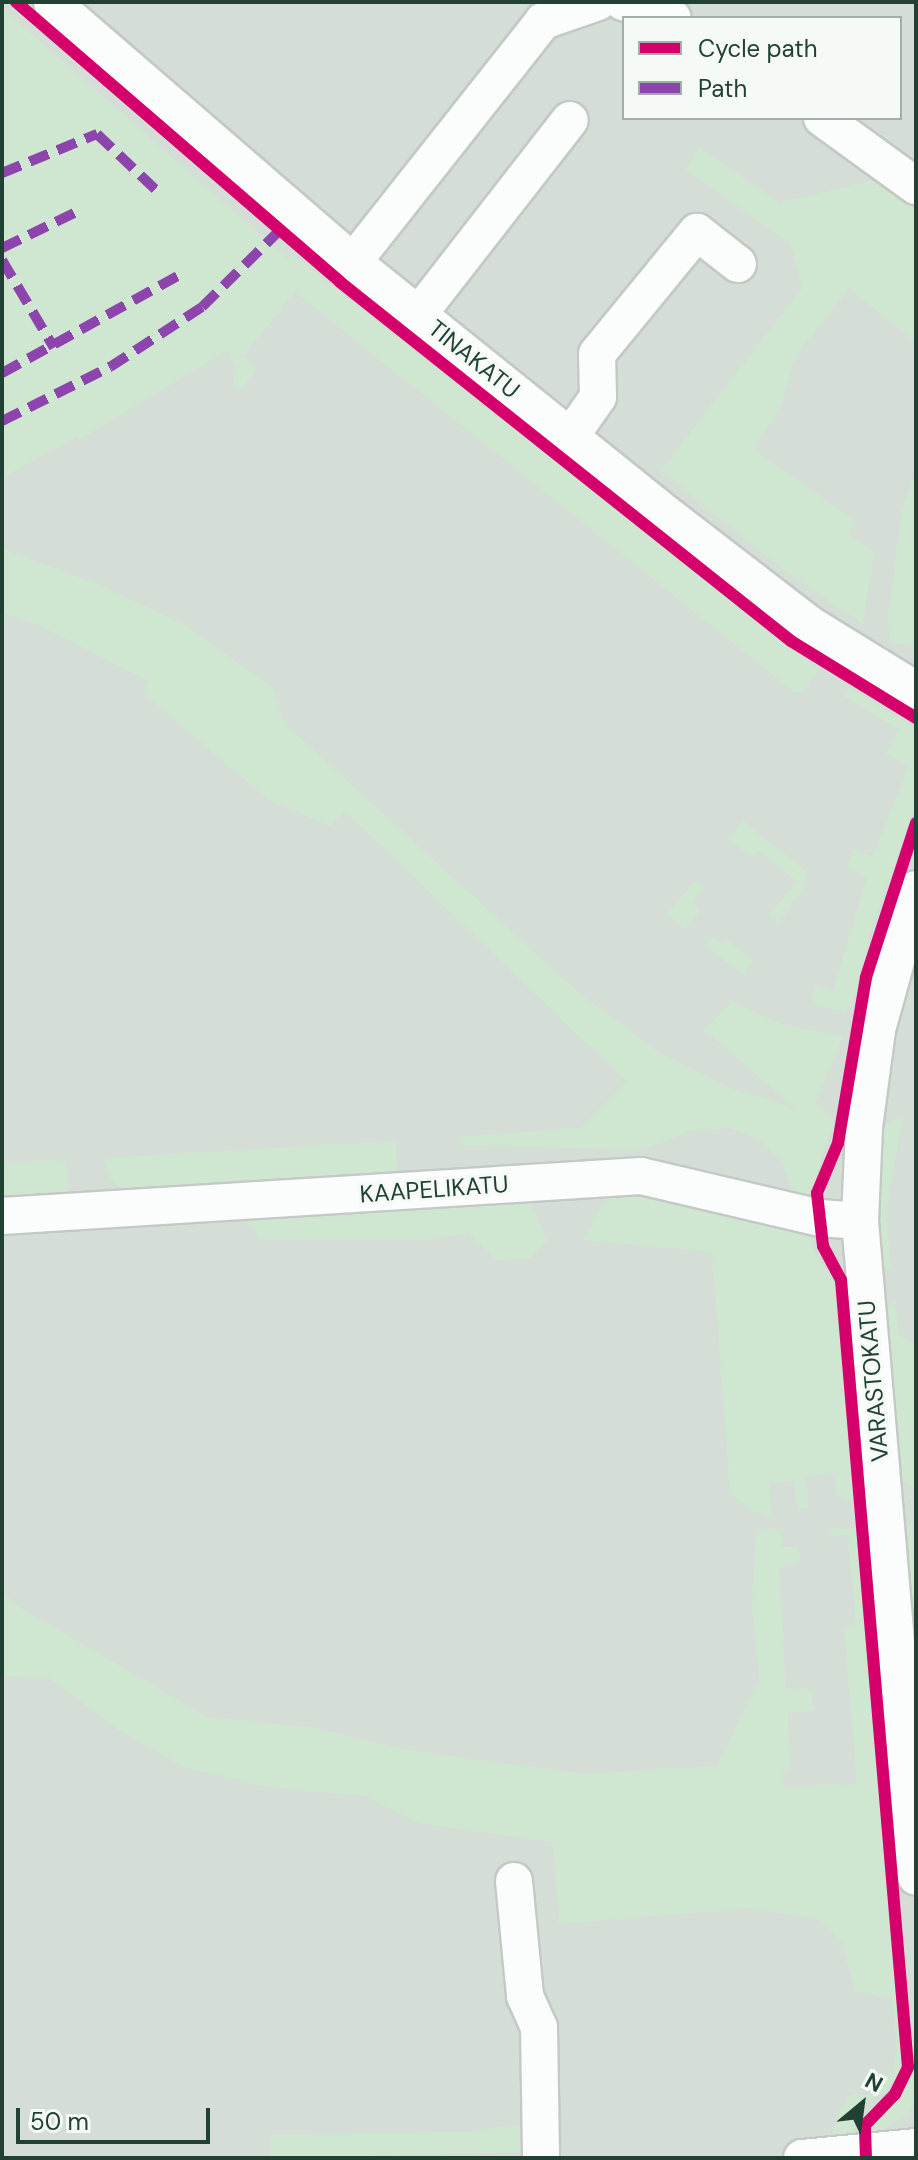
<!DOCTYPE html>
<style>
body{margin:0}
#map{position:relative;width:918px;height:2160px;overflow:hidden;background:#e7ece8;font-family:"DM Sans",sans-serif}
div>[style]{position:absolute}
.built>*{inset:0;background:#d4ded7}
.green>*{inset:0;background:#cfe6d0}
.roads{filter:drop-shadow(2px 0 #c4c9c5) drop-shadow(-2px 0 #c4c9c5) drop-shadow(0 2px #c4c9c5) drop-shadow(0 -2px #c4c9c5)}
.minor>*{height:36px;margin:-18px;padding:0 18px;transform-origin:18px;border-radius:18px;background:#fbfcfc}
.quiet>*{height:10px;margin-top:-5px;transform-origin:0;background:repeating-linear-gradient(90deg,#8e44ad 0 20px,transparent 0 30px)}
.cycleway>*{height:12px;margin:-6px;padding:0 6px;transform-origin:6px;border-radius:6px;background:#d6006c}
span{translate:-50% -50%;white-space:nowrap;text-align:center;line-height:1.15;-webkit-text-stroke:6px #f5faf6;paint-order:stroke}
.street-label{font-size:24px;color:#214232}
.frame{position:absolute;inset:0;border:4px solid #214232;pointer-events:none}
.legend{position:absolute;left:622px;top:16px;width:280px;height:104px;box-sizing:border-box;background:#f5faf6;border:2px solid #a0b0a8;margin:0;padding:10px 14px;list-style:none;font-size:24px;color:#214232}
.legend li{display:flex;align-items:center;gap:16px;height:40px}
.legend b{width:40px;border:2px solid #a0b0a8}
.north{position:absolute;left:822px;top:2064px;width:80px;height:80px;-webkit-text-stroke:6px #f5faf6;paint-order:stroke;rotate:29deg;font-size:22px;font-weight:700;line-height:32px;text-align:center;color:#214232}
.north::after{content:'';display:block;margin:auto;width:28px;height:36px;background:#214232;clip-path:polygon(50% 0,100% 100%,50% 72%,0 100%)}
.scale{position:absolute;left:16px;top:2108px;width:194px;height:36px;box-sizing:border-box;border:4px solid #214232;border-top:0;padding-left:10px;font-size:24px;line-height:28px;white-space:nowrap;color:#214232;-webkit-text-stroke:6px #f5faf6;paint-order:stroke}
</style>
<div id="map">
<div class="built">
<div style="clip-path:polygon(evenodd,2px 2px,916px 2px,916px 2158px,2px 2158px,2px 2px,624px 18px,900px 18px,900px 118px,624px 118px,624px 18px)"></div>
</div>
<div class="green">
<div style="clip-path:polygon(2px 8px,288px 259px,293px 255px,819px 670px,806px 691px,794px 692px,295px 292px,243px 357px,257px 368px,240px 392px,233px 385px,236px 364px,226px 351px,79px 440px,77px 436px,2px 478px)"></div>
<div style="clip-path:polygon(699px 147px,780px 203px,871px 181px,916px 197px,916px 343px,849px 288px,794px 359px,781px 407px,753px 449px,854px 520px,850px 537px,874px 551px,863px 624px,781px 568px,661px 470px,803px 287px,790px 244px,686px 170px)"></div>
<div style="clip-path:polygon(916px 471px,916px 647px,890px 642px,888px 620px,902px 509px)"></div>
<div style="clip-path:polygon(2px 549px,103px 586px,188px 627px,273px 688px,284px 723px,578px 992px,660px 1053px,728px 1087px,798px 1110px,704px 1030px,732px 1002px,781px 1024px,843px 1037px,815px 1103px,834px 1119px,810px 1194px,793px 1195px,781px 1160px,758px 1139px,730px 1128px,689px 1131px,644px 1150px,460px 1145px,459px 1137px,581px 1128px,627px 1082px,345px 811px,330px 826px,269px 800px,144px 694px,149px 681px,38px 625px,2px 613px)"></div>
<div style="clip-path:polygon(849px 687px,916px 729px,916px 803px,870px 934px,853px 1005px,844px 1011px,817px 1006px,811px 996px,815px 985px,833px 991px,867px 876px,847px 868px,853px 850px,873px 856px,909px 766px,886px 754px,898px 729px,844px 696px)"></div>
<div style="clip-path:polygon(743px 821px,806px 871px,805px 886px,779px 923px,768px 916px,797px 882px,759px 850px,752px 858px,729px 838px)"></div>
<div style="clip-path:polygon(696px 880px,703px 887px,693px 901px,699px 912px,685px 929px,666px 915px)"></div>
<div style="clip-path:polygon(713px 937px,722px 943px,725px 939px,754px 961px,744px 975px,705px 946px)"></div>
<div style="clip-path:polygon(903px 1116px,886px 1214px,892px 1272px,880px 1267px,879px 1128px)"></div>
<div style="clip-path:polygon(396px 1141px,397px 1176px,125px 1194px,111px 1179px,104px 1158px)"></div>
<div style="clip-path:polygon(67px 1160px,69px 1197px,2px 1200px,2px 1163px)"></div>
<div style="clip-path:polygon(519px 1195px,531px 1202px,547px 1240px,530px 1258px,496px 1260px,469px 1234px,418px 1240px,259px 1240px,256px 1229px,240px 1215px)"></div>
<div style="clip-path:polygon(609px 1195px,694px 1199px,811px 1236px,813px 1251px,835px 1281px,853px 1501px,837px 1496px,834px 1473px,805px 1476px,809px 1508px,797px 1509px,794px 1481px,770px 1483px,772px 1518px,750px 1510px,730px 1491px,712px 1252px,582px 1240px)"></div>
<div style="clip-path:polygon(895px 1300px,899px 1335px,916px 1344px,916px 1489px,898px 1478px,884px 1310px)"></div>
<div style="clip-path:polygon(912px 1523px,916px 1631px,911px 1632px,903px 1531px)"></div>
<div style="clip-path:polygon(856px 1528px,903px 2048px,898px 2074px,887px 2090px,862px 2105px,855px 2117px,853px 2140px,830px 2141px,841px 2106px,851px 2094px,869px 2094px,892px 2071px,897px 2048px,892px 1999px,855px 1991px,841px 1941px,818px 1919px,749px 1908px,559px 1924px,553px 1842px,419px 1823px,365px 1796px,270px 1787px,186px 1768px,117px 1729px,49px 1678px,2px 1676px,2px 1590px,14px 1604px,207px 1717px,315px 1728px,412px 1751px,584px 1774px,718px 1766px,759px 1677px,752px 1605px,756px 1530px,773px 1529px,781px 1531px,782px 1547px,798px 1547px,800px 1563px,779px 1568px,786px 1690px,811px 1689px,814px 1711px,788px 1713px,790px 1771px,783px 1771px,784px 1787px,857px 1784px,844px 1628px,856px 1626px,848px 1535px,825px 1537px,830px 1530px)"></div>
<div style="clip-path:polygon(916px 2064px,915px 2098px,908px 2114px,873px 2136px,876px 2119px,898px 2101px)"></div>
<div style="clip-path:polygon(523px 2124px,525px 2152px,271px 2158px,271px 2135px,467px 2132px)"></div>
</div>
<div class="roads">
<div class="minor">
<div style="left:52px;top:2px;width:398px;rotate:40.8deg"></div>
<div style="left:353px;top:262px;width:389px;rotate:38.8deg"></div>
<div style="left:656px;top:506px;width:193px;rotate:37.6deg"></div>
<div style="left:809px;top:624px;width:126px;rotate:31.7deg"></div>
<div style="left:623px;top:2px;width:52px;rotate:17.7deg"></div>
<div style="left:822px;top:118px;width:116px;rotate:35.9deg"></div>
<div style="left:353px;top:262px;width:307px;rotate:-51.7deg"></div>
<div style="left:543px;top:21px;width:58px;rotate:-19.1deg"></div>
<div style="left:418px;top:315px;width:247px;rotate:-52.1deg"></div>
<div style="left:570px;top:437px;width:49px;rotate:-55deg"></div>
<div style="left:598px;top:397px;width:43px;rotate:-91.3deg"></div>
<div style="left:597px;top:354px;width:158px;rotate:-50.7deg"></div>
<div style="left:697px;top:232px;width:52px;rotate:38deg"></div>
<div style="left:916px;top:889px;width:146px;rotate:105.5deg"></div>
<div style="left:877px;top:1030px;width:99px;rotate:97.6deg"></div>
<div style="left:864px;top:1128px;width:93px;rotate:92.5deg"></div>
<div style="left:860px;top:1221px;width:658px;rotate:85.12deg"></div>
<div style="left:2px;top:1216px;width:640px;rotate:-3.58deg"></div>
<div style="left:641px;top:1176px;width:184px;rotate:13.2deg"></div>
<div style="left:820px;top:1218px;width:40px;rotate:4.3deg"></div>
<div style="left:514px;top:1881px;width:116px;rotate:84.5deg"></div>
<div style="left:525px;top:1996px;width:34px;rotate:66deg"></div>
<div style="left:539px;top:2027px;width:131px;rotate:89.1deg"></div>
<div style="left:802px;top:2158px;width:115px;rotate:-5.5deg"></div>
</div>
</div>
<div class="quiet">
<div style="left:2px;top:173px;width:103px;rotate:-22.3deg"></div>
<div style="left:97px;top:134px;width:83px;rotate:43.5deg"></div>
<div style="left:2px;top:248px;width:82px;rotate:-25.9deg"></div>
<div style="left:2px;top:260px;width:102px;rotate:59.4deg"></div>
<div style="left:2px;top:373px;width:205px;rotate:-28.9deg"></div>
<div style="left:2px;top:421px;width:121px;rotate:-26.6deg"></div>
<div style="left:110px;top:367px;width:110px;rotate:-33.1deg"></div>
<div style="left:202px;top:307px;width:108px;rotate:-44.6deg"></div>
</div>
<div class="cycleway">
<div style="left:16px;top:2px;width:428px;rotate:40.8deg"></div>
<div style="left:340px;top:282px;width:576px;rotate:38.52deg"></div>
<div style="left:791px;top:641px;width:147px;rotate:31.6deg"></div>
<div style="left:866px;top:2158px;width:33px;rotate:-92deg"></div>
<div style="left:865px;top:2125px;width:43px;rotate:-45.9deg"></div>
<div style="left:895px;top:2094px;width:30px;rotate:-64deg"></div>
<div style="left:908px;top:2067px;width:790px;rotate:-94.87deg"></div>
<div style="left:841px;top:1280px;width:38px;rotate:-118deg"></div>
<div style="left:823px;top:1246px;width:53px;rotate:-96.5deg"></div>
<div style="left:817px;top:1193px;width:54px;rotate:-67.2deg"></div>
<div style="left:838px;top:1143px;width:168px;rotate:-80.4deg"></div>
<div style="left:866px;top:977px;width:162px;rotate:-72deg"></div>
</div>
<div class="street-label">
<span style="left:474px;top:359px;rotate:39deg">TINAKATU</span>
<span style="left:434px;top:1189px;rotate:-4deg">KAAPELIKATU</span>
<span style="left:873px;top:1381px;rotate:-95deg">VARASTOKATU</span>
</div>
<div class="frame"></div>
<ul class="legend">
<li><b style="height:10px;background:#d6006c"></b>Cycle path</li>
<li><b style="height:10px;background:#8e44ad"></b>Path</li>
</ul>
<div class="north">N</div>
<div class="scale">50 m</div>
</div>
